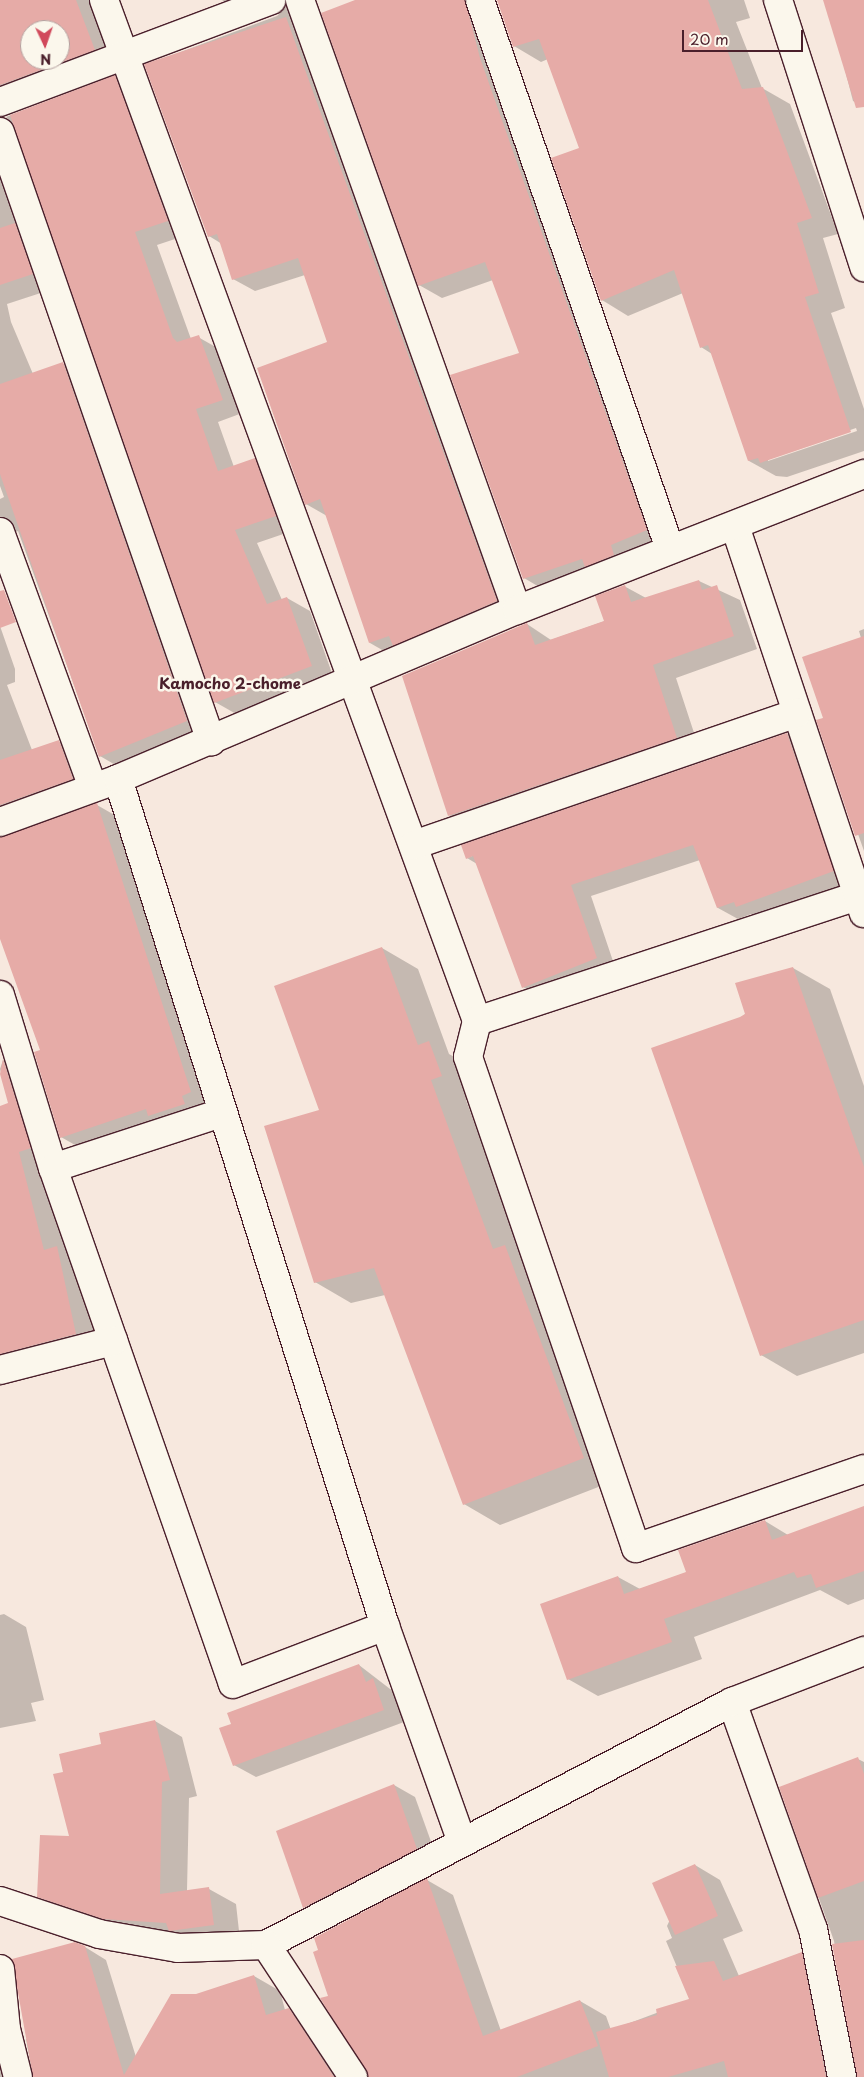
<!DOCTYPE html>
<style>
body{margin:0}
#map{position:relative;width:864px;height:2077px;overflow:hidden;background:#f7e8de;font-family:"Playpen Sans",sans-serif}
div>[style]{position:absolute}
.shadow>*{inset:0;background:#0003}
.building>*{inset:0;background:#e6aba7}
.roads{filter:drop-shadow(1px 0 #4a1f2b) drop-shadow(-1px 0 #4a1f2b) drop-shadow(0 1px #4a1f2b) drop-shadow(0 -1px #4a1f2b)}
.minor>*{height:28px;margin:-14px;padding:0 14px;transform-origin:14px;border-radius:14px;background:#fbf7ec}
span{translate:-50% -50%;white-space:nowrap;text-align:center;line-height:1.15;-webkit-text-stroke:5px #fbf7ec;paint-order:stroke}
.neighbourhood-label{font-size:15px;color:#4a1f2b;font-weight:700}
.north{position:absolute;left:20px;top:20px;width:50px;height:50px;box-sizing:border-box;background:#fbf7ec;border:1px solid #b4a19f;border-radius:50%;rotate:177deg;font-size:14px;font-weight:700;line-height:20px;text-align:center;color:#4a1f2b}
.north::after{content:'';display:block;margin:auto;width:18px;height:22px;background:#d1495b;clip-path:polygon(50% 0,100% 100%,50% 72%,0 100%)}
.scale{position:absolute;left:682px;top:30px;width:121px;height:22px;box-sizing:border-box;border:2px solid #4a1f2b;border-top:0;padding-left:6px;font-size:15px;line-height:18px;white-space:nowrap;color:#4a1f2b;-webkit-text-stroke:4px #fbf7ec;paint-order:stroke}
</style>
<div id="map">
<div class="shadow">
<div style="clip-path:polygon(evenodd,0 0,94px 0,118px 63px,0 93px,0 0,30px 30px,60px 30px,60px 60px,30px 60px,30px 30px)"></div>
<div style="clip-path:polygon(222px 0,286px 0,246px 15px)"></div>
<div style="clip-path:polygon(359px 0,493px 0,669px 543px,546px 591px,524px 578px,521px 354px,493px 280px,442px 298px,419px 285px)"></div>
<div style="clip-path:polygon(evenodd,498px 0,744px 0,750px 18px,736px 22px,762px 88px,790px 104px,838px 234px,823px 238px,845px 308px,831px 313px,864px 409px,864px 451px,787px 477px,776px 476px,749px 461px,712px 354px,701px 347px,683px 293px,628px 316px,602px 300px,580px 149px,548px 59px,541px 62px,514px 46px,498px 0,856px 428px,857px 431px,768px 461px,768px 459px,856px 428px)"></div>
<div style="clip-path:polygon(827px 0,864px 0,864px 107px,853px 101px)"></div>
<div style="clip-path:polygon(286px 7px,306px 19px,518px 613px,391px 655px,370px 643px,327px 516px,306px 504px,329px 343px,305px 275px,255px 291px,233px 279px,222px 244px,209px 236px,146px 65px,277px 16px)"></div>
<div style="clip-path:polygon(115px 77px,138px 91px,190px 234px,157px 245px,191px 339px,198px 337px,221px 350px,245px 412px,218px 422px,234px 467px,254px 459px,277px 472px,298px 529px,257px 543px,282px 600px,287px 598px,310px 611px,334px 679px,238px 715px,215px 702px,16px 126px,6px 117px)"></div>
<div style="clip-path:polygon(0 146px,56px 288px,7px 304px,11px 322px,33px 374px,63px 364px,87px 377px,211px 735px,124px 770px,100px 756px,18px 531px,0 542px,0 499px,4px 497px,0 486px)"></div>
<div style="clip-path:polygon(699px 581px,740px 600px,757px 649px,676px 678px,700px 751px,473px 828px,449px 815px,527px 624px,551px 640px,605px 621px,624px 586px,646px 598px)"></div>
<div style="clip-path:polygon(0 626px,15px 669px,15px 682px,7px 685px,32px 750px,59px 742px,80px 754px,93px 791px,9px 824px,6px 838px,97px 805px,118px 817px,212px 1104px,82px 1149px,61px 1137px,42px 1051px,0 936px)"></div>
<div style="clip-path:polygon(864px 629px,864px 851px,818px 721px,824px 718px,861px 638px,859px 631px)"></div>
<div style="clip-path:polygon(787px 734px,807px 746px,853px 882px,757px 918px,751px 914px,738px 919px,718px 908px,700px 860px,591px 896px,616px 970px,543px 998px,523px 987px,477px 864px,467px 858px)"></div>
<div style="clip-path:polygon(382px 948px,418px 969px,449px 1054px,465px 1063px,477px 1096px,466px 1100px,524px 1257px,619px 1479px,500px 1525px,464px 1504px,385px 1295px,351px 1303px,315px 1282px,320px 1111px)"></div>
<div style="clip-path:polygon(793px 968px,830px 989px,864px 1086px,864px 1353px,797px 1376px,761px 1355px,741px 1018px)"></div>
<div style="clip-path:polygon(3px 1060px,31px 1077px,68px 1254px,85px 1263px,104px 1350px,0 1379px,0 1107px,10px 1104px,0 1069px)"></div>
<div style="clip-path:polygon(864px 1507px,864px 1599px,848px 1605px,820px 1590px,694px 1637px,702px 1659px,598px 1696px,568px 1679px,618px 1577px,640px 1589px,688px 1572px,765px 1521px,788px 1535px)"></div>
<div style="clip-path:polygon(4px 1614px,26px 1627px,44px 1700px,31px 1703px,36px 1721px,0 1728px,0 1615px)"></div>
<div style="clip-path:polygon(359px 1665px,394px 1692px,404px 1722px,256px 1777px,234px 1765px,232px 1725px)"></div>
<div style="clip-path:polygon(155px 1721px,182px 1737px,197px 1796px,189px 1798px,187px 1891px,209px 1889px,236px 1904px,240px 1940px,131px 1934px,66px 1912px,39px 1896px,70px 1838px,65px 1773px,103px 1745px)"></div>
<div style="clip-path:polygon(858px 1759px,864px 1762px,864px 2077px,858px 2077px,834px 1941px,780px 1788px)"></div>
<div style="clip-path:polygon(394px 1785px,415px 1797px,438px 1861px,325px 1919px,304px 1907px)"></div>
<div style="clip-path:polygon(695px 1865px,720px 1880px,743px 1931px,723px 1939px,739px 1976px,801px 1953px,827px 1968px,848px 2077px,368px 2077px,329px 1997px,427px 1880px,453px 1895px,501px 2031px,580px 2001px,606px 2016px,611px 2030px,691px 2000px,666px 1941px,672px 1938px,667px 1926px)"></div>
<div style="clip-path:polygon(85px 1947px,106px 1960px,136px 2057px,196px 1995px,254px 1976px,280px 1991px,285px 2010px,314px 2024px,349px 2077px,33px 2077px,26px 2039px,38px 2038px)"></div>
<div style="clip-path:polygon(0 2048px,21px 2077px,0 2077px)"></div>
</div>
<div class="building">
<div style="clip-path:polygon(evenodd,0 0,76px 0,95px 50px,0 85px,0 0,30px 30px,60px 30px,60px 60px,30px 60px,30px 30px)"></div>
<div style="clip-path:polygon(355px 0,465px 0,480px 58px,647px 530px,611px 545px,614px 555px,585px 567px,582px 559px,523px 579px,450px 375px,519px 353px,485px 262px,418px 286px,321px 13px)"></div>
<div style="clip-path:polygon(497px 0,708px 0,742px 89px,763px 87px,812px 218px,797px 223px,819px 293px,805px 297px,851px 432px,760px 463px,758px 458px,748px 461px,708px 345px,700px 348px,674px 270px,601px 301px,551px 158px,579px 148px,539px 39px,513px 47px)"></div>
<div style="clip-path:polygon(823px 0,864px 0,864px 107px,856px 108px)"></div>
<div style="clip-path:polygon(286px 17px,497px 601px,393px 646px,389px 636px,369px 643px,320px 499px,305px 505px,257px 368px,327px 342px,298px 258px,232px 280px,217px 234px,208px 237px,144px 64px)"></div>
<div style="clip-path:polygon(115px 75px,168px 221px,135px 232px,173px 338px,177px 342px,199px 335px,223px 400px,196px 409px,218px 471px,255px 458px,276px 516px,235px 530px,267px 604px,287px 597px,312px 666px,214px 703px,10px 115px)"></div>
<div style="clip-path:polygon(15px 223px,33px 274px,0 285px,0 228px)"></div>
<div style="clip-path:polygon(63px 362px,187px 721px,99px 757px,0 474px,0 384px)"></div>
<div style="clip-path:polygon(699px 580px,702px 590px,717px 585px,734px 636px,653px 665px,677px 738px,448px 816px,402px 676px,527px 623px,535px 645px,604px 621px,595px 596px,625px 585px,631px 602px)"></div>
<div style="clip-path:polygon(4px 590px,16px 622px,0 628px,0 591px)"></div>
<div style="clip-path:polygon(864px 636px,864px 833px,855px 836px,816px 720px,823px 718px,802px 657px)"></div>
<div style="clip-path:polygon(787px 733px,834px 871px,736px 907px,734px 902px,717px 908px,693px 845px,571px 885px,597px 958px,522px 988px,473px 856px,466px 859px,461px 845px)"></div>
<div style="clip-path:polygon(59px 740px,73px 779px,0 805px,0 760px)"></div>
<div style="clip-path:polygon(97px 803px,191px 1092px,182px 1096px,185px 1104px,148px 1116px,146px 1109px,60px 1138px,34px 1052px,40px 1050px,0 939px,0 837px)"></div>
<div style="clip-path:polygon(382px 947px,418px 1045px,429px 1041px,442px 1076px,431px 1080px,493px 1249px,505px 1245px,584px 1458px,463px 1505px,374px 1268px,314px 1283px,264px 1126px,319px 1110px,274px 986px)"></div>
<div style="clip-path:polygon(793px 967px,864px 1167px,864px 1320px,760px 1356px,651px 1048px,740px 1017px,745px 1014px,735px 983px)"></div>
<div style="clip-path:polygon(3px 1059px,31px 1148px,19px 1152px,44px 1250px,57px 1246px,76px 1334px,0 1354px,0 1106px,8px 1103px,0 1074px)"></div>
<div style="clip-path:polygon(864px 1506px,864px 1571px,816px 1588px,811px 1574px,797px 1578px,794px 1572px,664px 1619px,672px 1642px,567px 1680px,540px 1604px,618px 1576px,624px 1594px,686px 1572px,678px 1550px,765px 1520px,772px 1540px)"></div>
<div style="clip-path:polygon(359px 1664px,366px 1682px,373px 1678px,384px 1710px,233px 1766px,219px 1728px,231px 1724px,227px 1713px)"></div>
<div style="clip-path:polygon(155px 1720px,170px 1780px,162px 1782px,160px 1894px,209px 1887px,214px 1925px,169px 1931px,166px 1923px,103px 1919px,37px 1897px,40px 1835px,69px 1836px,53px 1774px,63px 1772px,59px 1754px,101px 1744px,99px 1733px)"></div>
<div style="clip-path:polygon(858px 1757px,864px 1774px,864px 1881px,818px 1898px,779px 1787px)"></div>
<div style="clip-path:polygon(394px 1784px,417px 1849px,303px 1908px,276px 1831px)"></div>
<div style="clip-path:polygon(695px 1864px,718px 1916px,675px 1935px,652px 1883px)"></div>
<div style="clip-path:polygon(427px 1878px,483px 2036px,580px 2000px,598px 2046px,517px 2077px,368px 2077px,320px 1998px,328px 1996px,313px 1952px,318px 1950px,314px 1938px)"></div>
<div style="clip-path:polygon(864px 1940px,864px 2077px,857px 2077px,832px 1944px)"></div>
<div style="clip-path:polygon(75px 1942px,85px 1946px,124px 2075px,171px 1994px,196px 1994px,254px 1975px,266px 2015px,289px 2008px,334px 2077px,33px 2077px,12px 1959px)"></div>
<div style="clip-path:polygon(802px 1952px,826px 2077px,728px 2077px,724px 2061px,668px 2077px,609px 2077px,596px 2032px,657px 2015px,656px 2009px,689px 1999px,675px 1966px,714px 1961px,723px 1981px)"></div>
</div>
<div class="roads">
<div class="minor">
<div style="left:104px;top:0;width:1087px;rotate:69.93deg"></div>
<div style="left:477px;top:1021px;width:401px;rotate:-18.2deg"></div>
<div style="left:300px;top:0;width:647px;rotate:70.42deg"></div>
<div style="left:480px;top:0;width:581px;rotate:70.91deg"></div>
<div style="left:778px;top:0;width:281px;rotate:72.1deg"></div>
<div style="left:0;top:102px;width:290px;rotate:-20.6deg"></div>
<div style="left:0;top:132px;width:645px;rotate:70.89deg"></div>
<div style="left:735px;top:526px;width:408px;rotate:71.6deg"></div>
<div style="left:0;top:532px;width:272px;rotate:70deg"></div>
<div style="left:118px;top:779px;width:888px;rotate:72.5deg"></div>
<div style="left:385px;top:1626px;width:227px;rotate:70.4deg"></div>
<div style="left:0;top:822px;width:126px;rotate:-20deg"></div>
<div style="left:118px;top:779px;width:433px;rotate:-23deg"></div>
<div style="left:517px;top:610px;width:373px;rotate:-21.4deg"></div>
<div style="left:414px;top:845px;width:405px;rotate:-19deg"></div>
<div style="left:0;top:995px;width:181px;rotate:73deg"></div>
<div style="left:53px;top:1168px;width:546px;rotate:70.77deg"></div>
<div style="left:233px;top:1684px;width:163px;rotate:-20.9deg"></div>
<div style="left:477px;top:1021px;width:37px;rotate:104deg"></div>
<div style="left:468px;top:1057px;width:519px;rotate:71.11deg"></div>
<div style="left:636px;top:1548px;width:241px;rotate:-19.1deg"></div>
<div style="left:53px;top:1168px;width:177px;rotate:-18.1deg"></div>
<div style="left:0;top:1370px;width:117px;rotate:-14.4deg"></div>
<div style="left:732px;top:1702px;width:241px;rotate:70.4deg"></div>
<div style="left:813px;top:1929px;width:151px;rotate:78.9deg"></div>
<div style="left:0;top:1901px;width:104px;rotate:18.4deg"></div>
<div style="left:99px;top:1934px;width:80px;rotate:10deg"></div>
<div style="left:178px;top:1948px;width:88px;rotate:-2deg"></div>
<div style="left:266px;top:1945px;width:526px;rotate:-27.54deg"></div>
<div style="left:732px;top:1702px;width:142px;rotate:-21.1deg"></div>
<div style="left:266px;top:1945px;width:158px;rotate:56.6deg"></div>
<div style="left:0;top:1969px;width:60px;rotate:84.3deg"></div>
<div style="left:6px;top:2029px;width:49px;rotate:76deg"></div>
</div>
</div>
<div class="neighbourhood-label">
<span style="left:230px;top:683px">Kamocho 2-chome</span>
</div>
<div class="north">N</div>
<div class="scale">20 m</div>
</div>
